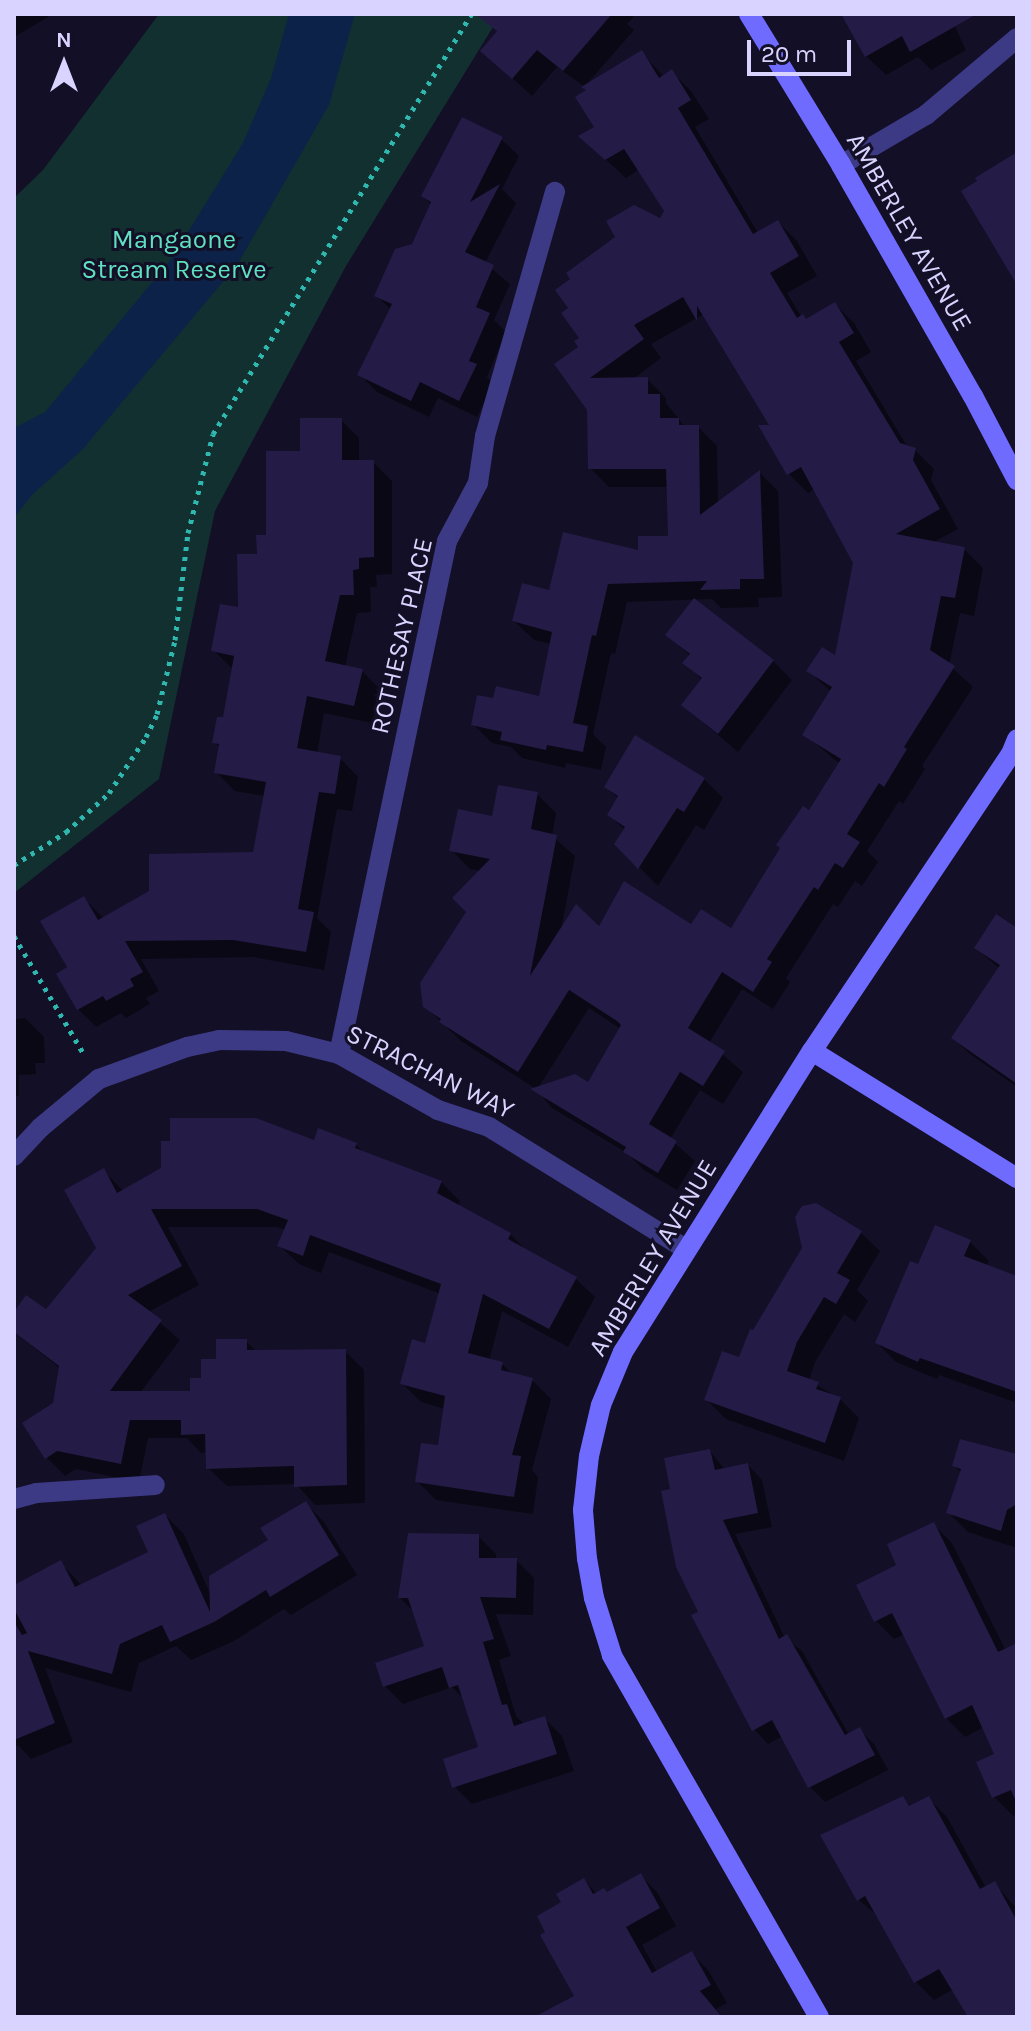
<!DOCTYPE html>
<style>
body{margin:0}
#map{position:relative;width:1031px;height:2031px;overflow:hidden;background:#130f26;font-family:Karla,sans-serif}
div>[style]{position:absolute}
.green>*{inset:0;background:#12302f}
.water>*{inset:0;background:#0c2248}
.shadow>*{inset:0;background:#0007}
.building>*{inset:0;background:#241b47}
.path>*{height:5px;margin-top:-2.5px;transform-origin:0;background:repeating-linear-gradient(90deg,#2fb8b0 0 4px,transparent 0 10px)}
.lane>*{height:20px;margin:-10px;padding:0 10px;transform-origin:10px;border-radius:10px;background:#3d3a85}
.street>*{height:20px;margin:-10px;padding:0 10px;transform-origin:10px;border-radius:10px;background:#3d3a85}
.secondary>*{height:20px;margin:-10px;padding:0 10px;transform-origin:10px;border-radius:10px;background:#6f6bff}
span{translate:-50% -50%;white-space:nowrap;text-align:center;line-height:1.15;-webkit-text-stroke:6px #130f26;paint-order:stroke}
.street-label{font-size:26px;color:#d9d4ff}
.park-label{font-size:26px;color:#5fe0c0}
.frame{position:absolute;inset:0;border:16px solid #d9d4ff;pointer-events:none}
.north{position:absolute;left:24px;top:24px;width:80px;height:80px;-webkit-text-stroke:6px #130f26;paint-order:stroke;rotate:0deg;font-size:22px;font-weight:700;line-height:32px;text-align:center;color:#d9d4ff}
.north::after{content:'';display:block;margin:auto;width:28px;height:36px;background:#d9d4ff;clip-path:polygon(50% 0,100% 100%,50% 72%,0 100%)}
.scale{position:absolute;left:747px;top:40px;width:104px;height:36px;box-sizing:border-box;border:4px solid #d9d4ff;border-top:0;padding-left:10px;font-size:24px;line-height:28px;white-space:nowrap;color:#d9d4ff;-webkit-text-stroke:6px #130f26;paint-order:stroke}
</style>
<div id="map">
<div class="green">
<div style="clip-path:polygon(159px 14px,501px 14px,346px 266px,215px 511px,159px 779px,14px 893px,14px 198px,43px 170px)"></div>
</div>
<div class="water">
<div style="clip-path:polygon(289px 14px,355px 14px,329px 105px,237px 265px,82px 450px,32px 495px,14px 518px,14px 428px,45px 412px,172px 258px,243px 143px,271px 78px)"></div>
</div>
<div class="shadow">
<div style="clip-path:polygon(14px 14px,53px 14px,16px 36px)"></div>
<div style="clip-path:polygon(evenodd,507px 14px,636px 14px,627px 24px,634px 30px,586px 85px,642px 53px,664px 77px,672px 72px,691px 91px,709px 119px,695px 127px,758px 233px,778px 222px,797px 241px,817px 276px,787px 293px,802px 318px,807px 321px,835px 304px,854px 323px,871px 352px,856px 361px,908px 448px,915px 450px,934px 469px,931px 480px,958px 529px,932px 543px,964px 549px,983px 568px,974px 616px,960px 613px,949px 665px,973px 687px,922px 766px,925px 769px,903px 804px,899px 801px,867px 851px,878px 862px,862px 886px,855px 881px,838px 907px,833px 904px,786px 978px,790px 982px,773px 1009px,742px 989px,709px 1043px,743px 1072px,723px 1104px,700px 1090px,670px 1139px,695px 1161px,677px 1190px,644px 1170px,627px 1153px,552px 1108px,536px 1089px,461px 1041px,425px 1006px,469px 912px,481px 871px,470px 869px,451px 850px,493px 818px,537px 794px,556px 813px,552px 836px,575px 856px,561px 930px,692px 927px,731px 930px,840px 764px,804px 734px,831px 692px,809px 671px,836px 658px,856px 562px,815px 489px,808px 493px,789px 474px,761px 427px,773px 427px,704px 314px,651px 344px,661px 358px,633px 379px,647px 379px,666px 398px,666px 403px,685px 427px,698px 427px,717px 446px,718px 504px,760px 473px,778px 491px,782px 597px,758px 598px,759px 607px,721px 608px,712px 599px,627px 602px,615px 654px,611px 653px,593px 734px,606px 747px,601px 770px,566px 763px,565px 768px,522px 758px,511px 747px,492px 743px,473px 724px,494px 701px,540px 698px,551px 644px,534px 640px,514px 621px,550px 592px,670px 538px,668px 487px,609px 487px,590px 468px,589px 410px,580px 347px,666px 211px,640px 169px,626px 178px,581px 137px,596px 127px,585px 87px,557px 67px,532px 96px,483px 51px,500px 32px,507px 14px,589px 1008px,621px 1029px,589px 1085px,538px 1088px,589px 1008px)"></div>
<div style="clip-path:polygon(843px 14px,949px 14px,966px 50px,931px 70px,918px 57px,886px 75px,866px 56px)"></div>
<div style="clip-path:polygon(501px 139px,519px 156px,502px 189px,516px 203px,485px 263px,510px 284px,494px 320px,506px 332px,487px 377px,493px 384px,477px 417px,438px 398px,429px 417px,377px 392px,360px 375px,391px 310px,377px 296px,413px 245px,432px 205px,423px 196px)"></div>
<div style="clip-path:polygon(341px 420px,359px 438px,359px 462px,373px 462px,392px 481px,392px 574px,376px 575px,377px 587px,370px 587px,371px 612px,357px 613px,345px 667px,362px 671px,380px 689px,372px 723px,324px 713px,317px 754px,340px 758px,358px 777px,352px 811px,337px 809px,317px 918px,331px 932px,324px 970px,253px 957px,141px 959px,159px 991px,146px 998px,150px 1004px,126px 1018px,121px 1013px,96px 1027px,78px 1009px,70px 968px,84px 898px,104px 919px,255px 854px,265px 796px,235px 791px,216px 772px,220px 748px,215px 742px,225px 720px,233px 669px,213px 650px,240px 610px,302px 453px)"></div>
<div style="clip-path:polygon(668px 635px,773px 661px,792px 680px,738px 752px,683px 705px,703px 681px,685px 663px,690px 656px)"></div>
<div style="clip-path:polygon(704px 779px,723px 798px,704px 830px,696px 825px,658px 886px,616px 844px,625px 830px,609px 815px,619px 799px,606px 787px)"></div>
<div style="clip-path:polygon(1017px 930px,1017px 1087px,970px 1054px,953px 1038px,1000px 969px,976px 948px)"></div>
<div style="clip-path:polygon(14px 1007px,16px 1019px,25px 1018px,44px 1037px,45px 1063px,35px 1063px,36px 1074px,19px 1075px,19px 1096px,14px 1096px)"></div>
<div style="clip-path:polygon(315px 1143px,356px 1145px,364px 1153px,441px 1182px,460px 1201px,458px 1206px,510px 1234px,528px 1252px,576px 1279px,595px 1297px,568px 1347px,502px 1311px,489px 1361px,502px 1364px,513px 1375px,532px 1380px,551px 1399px,532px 1470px,538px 1477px,533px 1514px,436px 1500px,417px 1481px,439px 1447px,445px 1409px,421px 1402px,402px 1383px,427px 1345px,441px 1294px,329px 1252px,321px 1273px,299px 1264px,280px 1246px,286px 1230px,277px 1227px,168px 1227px,199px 1285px,148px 1312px,180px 1340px,140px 1393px,192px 1393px,218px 1361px,246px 1341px,257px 1352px,345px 1351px,364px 1370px,365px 1503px,315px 1505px,296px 1484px,227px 1486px,208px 1468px,208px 1452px,201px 1453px,187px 1438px,148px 1438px,139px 1482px,76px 1469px,65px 1476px,46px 1457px,61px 1369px,14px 1332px,14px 1315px,46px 1312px,98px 1248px,103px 1170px,123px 1191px)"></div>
<div style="clip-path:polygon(860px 1232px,880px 1251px,857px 1290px,868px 1301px,855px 1322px,844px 1314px,815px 1362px,809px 1380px,840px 1399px,859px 1418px,844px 1461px,726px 1419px,707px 1400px,740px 1360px,754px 1332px)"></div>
<div style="clip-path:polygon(970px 1242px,989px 1261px,986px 1266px,1017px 1278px,1017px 1403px,939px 1375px,937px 1379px,896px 1362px,877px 1343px,919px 1267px)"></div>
<div style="clip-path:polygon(710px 1451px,725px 1470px,748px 1465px,762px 1480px,772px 1527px,735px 1534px,785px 1638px,802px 1651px,849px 1735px,859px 1730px,874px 1744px,888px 1770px,825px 1802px,810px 1787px,783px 1736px,768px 1744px,754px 1729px,700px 1613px,672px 1491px)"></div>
<div style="clip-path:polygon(1017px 1456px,1017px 1548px,968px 1532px,949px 1513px,962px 1473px,954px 1466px)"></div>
<div style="clip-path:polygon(305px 1503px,324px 1522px,357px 1575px,291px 1615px,284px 1609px,234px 1641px,191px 1660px,176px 1646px,139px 1663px,131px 1692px,45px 1668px,73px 1742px,31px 1759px,18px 1745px,14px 1747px,14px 1604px,60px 1562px,82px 1586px,151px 1553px,165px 1515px,184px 1534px,211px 1596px)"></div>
<div style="clip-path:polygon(934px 1525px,952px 1543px,1006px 1651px,1017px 1645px,1017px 1814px,1013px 1816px,994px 1797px,978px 1763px,997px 1755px,984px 1727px,965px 1737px,946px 1718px,905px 1634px,894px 1639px,876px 1621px,899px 1566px)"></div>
<div style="clip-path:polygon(478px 1536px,496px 1554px,496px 1560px,516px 1560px,534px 1578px,533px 1615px,496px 1614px,511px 1656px,499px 1660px,516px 1716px,525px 1725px,544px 1718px,562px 1736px,574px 1771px,472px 1804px,454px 1786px,481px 1749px,466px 1701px,452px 1687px,403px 1704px,385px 1686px,427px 1647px,415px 1613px,400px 1598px)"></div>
<div style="clip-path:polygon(903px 1798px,911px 1807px,928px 1798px,947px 1817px,986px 1888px,995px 1884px,1017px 1909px,1017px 2017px,970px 2017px,954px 1989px,934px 2000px,916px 1982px,879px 1917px,859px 1900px)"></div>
<div style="clip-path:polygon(640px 1875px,657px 1892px,676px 1926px,642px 1945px,657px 1972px,691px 1953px,708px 1970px,727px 2003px,716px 2009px,722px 2017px,580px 2017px,577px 1997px,548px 1933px,564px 1903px,584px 1880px,597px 1894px,607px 1894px)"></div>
</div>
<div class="building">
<div style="clip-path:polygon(475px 14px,612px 14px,563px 71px,537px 50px,512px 79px,480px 51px,497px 31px)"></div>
<div style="clip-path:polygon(841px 14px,977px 14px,910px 52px,902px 36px,865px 57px)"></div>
<div style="clip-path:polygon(642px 50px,659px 78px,672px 69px,691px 100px,678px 108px,753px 234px,778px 220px,799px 256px,770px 273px,797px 318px,803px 314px,806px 319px,835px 302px,854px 333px,839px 342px,900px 443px,916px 448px,913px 460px,940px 509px,896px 534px,965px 547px,955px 598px,941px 596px,930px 650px,955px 666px,904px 747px,907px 749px,884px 787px,879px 783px,847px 834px,860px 842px,843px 868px,835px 863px,818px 890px,814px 887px,767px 959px,772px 962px,753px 992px,722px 972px,688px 1028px,725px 1051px,703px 1086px,680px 1072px,649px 1124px,677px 1141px,658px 1173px,623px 1152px,626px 1147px,530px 1089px,575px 1074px,588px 1082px,621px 1025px,617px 1021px,569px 990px,518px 1072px,439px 1022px,441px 1019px,423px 1007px,420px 983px,466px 912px,452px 898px,490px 859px,449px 851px,458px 809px,492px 816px,498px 785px,538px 792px,531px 829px,557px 835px,530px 976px,576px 904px,599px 926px,624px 881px,691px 924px,701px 909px,731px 928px,780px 848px,776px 845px,803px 806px,809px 810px,841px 759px,802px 735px,832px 687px,806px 671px,822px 647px,835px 655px,853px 563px,801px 467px,787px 475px,758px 425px,769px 425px,697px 306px,697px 321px,683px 297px,634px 325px,644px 339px,590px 378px,648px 377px,648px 394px,660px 394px,660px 418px,679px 418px,679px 425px,699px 425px,700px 515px,760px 470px,764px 579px,740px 579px,740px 589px,700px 590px,707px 581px,608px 584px,596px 636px,592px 635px,573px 723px,588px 726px,583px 752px,547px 745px,546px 750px,500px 740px,502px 732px,471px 725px,477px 695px,493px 698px,496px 686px,539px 696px,552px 632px,512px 621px,522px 583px,549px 590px,563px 532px,638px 550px,638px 536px,668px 536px,666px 469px,588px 469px,587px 410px,554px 364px,578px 347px,574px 341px,579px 338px,561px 313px,568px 308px,555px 290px,570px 279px,566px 273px,615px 237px,606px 221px,634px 205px,660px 218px,664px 211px,624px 149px,605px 160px,578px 136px,594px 127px,575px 97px,586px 90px,581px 87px)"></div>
<div style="clip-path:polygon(462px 117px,503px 137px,470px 202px,500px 184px,465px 252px,494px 265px,476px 307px,490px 313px,469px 361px,477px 364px,459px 401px,420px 382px,411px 401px,357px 375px,392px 304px,374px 296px,395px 249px,412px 244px,431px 202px,421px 196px)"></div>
<div style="clip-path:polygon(1017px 152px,1017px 285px,961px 191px,977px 181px,975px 178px)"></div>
<div style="clip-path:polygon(300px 418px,342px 418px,342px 460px,374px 460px,374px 557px,359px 558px,359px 569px,353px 570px,354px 595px,340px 595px,325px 661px,363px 669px,354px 706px,307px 696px,297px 748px,341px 756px,335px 794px,319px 792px,298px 909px,314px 912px,306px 952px,233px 940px,125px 941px,143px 972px,130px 979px,134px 986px,106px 1001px,103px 996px,77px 1010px,56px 974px,67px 967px,40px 921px,84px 896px,98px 920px,149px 891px,149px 854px,253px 852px,266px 782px,214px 773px,219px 744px,212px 743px,217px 717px,223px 717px,234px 656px,211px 651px,220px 604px,238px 607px,237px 554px,257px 554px,256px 535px,266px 535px,266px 451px,300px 451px)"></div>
<div style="clip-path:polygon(694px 598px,774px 660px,718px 734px,681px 705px,702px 678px,682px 663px,690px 654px,665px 635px)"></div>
<div style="clip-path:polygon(635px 735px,705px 778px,684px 812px,677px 808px,638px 869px,614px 844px,625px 827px,607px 815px,618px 796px,604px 787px)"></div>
<div style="clip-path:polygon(996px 914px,1017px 928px,1017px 1084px,951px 1038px,1000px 965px,974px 948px)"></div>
<div style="clip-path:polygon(170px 1118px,256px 1118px,314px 1140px,318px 1128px,357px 1143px,355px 1148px,442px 1181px,437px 1193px,511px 1233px,508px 1239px,577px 1277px,549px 1329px,483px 1294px,468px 1353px,503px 1362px,501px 1370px,533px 1378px,512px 1455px,521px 1456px,514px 1497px,415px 1482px,421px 1443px,438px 1445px,445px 1396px,400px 1384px,412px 1339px,425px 1343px,441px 1284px,310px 1235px,303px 1256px,277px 1246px,288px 1220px,257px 1209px,151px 1209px,182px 1266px,128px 1295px,162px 1320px,110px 1391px,190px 1391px,190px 1378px,201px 1378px,201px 1359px,216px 1359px,216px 1339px,247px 1339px,247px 1350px,346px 1349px,347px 1485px,294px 1487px,294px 1466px,206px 1469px,205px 1434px,181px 1435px,181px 1420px,130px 1420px,121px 1464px,57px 1451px,45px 1459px,22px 1423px,53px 1403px,59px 1366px,14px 1332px,14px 1312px,26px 1295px,46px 1309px,96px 1248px,64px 1190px,104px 1168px,117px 1193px,161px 1168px,161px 1141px,170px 1141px)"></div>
<div style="clip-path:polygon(816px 1203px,862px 1231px,837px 1273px,850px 1280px,836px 1304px,824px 1297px,797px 1342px,787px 1371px,819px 1382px,816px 1389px,841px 1397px,825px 1443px,704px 1400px,722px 1351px,739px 1357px,750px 1329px,753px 1330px,802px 1248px,795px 1217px,802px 1206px)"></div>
<div style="clip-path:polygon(935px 1225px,971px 1240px,964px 1256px,1017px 1276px,1017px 1392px,920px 1358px,918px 1362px,875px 1343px,910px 1261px,918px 1264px)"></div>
<div style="clip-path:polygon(960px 1439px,1017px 1454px,1017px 1504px,1007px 1510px,1001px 1531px,946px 1513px,961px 1469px,952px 1466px)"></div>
<div style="clip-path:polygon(710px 1449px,715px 1470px,748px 1463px,758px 1513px,723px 1520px,779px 1639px,787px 1634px,845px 1735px,860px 1727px,875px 1755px,808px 1788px,772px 1720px,752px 1731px,691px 1615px,698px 1612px,676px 1567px,661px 1491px,670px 1489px,664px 1458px)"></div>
<div style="clip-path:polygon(306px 1501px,339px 1555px,270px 1597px,266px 1590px,214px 1622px,170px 1642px,162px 1625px,120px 1644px,112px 1674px,28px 1651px,55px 1723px,14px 1740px,14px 1622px,22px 1635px,27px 1633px,14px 1609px,14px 1585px,61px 1560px,75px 1587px,148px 1552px,136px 1526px,165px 1513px,210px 1612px,209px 1576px,268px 1540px,260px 1528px)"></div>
<div style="clip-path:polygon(934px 1522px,998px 1652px,1017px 1643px,1017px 1804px,1011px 1790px,992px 1798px,976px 1762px,994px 1754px,972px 1705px,945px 1719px,892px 1613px,874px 1622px,856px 1585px,896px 1565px,887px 1544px)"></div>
<div style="clip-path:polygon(408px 1533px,479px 1534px,479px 1558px,517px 1558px,516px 1598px,480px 1597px,494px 1639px,483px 1642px,502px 1705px,507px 1704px,514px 1726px,545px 1716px,557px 1754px,452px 1788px,443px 1759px,478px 1747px,458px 1685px,449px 1688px,442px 1667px,383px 1687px,375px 1663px,424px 1646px,408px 1598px,398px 1598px)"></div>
<div style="clip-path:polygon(903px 1796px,909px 1806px,929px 1796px,980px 1889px,995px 1881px,1017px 1921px,1017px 2017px,968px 2017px,939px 1969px,914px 1983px,865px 1896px,857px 1901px,820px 1835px)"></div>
<div style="clip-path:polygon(641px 1873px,660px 1908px,626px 1927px,652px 1973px,692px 1951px,711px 1985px,700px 1991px,722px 2017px,534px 2017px,574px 1996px,540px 1935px,545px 1932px,537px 1916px,561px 1902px,556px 1894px,584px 1878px,593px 1894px,604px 1888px,607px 1892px)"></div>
</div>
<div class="path">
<div style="left:14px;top:865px;width:62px;rotate:-32.4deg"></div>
<div style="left:66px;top:832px;width:58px;rotate:-42.2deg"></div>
<div style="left:109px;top:793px;width:67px;rotate:-56.5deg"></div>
<div style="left:146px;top:737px;width:25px;rotate:-64deg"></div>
<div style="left:157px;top:714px;width:76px;rotate:-76.3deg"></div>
<div style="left:175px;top:640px;width:108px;rotate:-83.1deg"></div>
<div style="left:188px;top:533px;width:102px;rotate:-75.8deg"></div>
<div style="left:213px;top:434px;width:493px;rotate:-58.4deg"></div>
<div style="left:14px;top:936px;width:139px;rotate:59.4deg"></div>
</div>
<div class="lane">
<div style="left:14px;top:1499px;width:23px;rotate:-15deg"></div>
<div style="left:36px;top:1493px;width:119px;rotate:-3.8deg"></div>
</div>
<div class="street">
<div style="left:841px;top:165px;width:99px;rotate:-30.5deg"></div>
<div style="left:926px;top:115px;width:119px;rotate:-40.2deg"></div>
<div style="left:339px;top:1054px;width:524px;rotate:-78.11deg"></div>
<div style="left:447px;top:541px;width:66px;rotate:-61.9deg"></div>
<div style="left:478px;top:483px;width:48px;rotate:-81.5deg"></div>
<div style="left:485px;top:436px;width:254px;rotate:-74deg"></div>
<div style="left:14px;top:1156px;width:38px;rotate:-47deg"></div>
<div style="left:40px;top:1128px;width:77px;rotate:-39.7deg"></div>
<div style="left:99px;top:1079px;width:94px;rotate:-20deg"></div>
<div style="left:187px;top:1047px;width:33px;rotate:-12deg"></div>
<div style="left:219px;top:1040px;width:67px;rotate:0.9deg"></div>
<div style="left:286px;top:1041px;width:55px;rotate:13.8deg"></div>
<div style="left:339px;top:1054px;width:114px;rotate:29.5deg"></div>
<div style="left:438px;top:1110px;width:54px;rotate:18.4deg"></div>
<div style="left:489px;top:1127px;width:232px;rotate:31.8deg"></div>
</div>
<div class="secondary">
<div style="left:749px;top:14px;width:177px;rotate:58.6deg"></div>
<div style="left:841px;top:165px;width:266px;rotate:60.3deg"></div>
<div style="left:973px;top:396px;width:95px;rotate:62.4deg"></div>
<div style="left:812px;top:1051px;width:241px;rotate:31.8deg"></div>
<div style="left:819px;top:2017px;width:417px;rotate:-119.8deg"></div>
<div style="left:612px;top:1655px;width:60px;rotate:-107.5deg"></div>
<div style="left:594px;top:1598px;width:40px;rotate:-100deg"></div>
<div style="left:587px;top:1559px;width:49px;rotate:-94.7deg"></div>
<div style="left:583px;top:1510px;width:54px;rotate:-83.7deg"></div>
<div style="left:589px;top:1456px;width:52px;rotate:-76.8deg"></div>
<div style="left:601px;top:1405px;width:57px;rotate:-67.5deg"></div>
<div style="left:623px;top:1352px;width:355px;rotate:-57.9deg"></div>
<div style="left:812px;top:1051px;width:358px;rotate:-56.2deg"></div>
<div style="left:1011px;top:754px;width:16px;rotate:-68deg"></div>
</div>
<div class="street-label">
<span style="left:909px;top:232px;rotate:60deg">AMBERLEY AVENUE</span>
<span style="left:402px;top:636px;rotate:-77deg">ROTHESAY PLACE</span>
<span style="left:430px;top:1072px;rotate:26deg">STRACHAN WAY</span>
<span style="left:653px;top:1258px;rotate:-59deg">AMBERLEY AVENUE</span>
</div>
<div class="park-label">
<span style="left:174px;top:255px">Mangaone<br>Stream Reserve</span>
</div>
<div class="frame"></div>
<div class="north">N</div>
<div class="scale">20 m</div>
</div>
